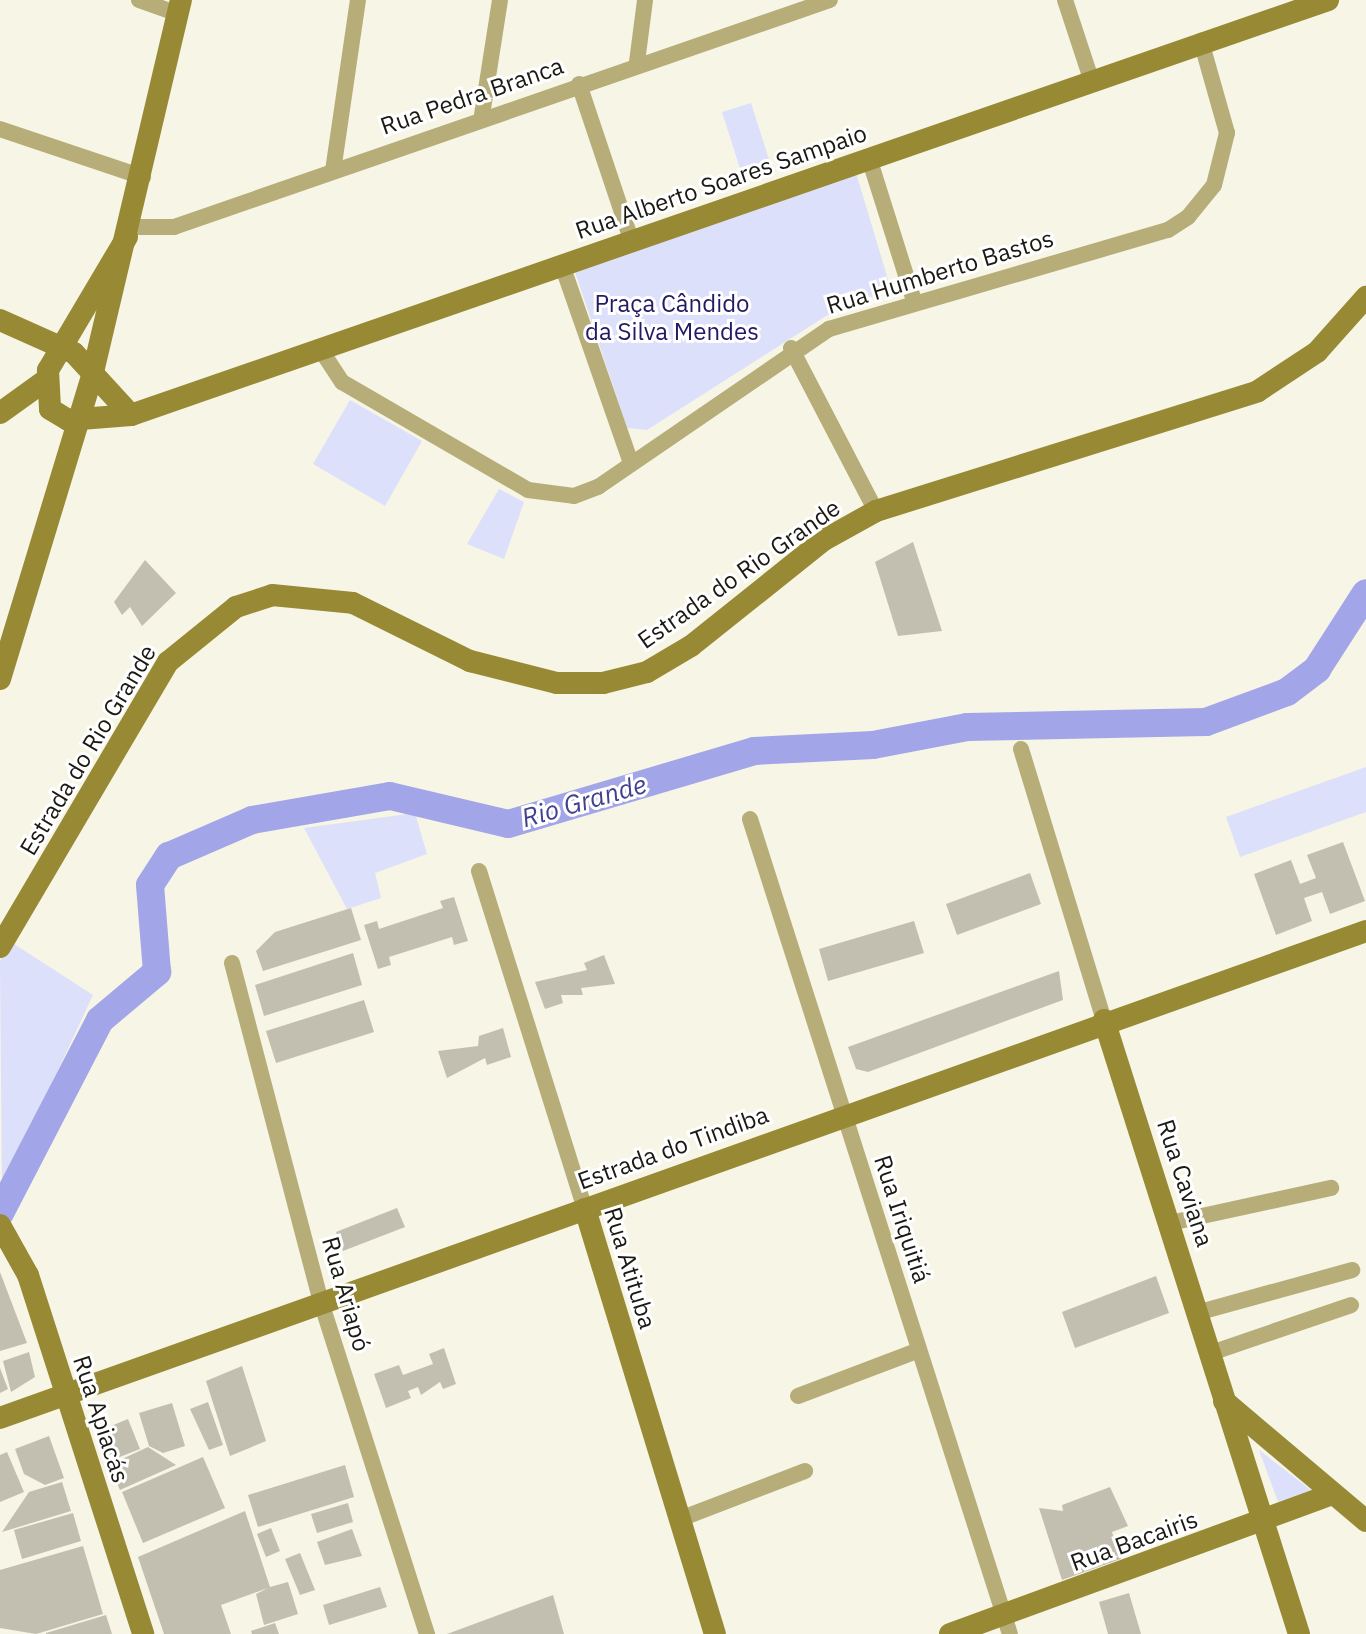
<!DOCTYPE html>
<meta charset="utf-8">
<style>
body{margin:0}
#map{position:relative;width:1366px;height:1634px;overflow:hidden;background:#f7f5e5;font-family:"IBM Plex Sans",sans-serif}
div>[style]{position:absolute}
.green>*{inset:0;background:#dde0fa}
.river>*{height:28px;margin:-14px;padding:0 14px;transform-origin:14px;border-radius:14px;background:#a2a6e8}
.building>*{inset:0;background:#c2bfb0}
.street>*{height:16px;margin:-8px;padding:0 8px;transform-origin:8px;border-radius:8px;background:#b6ad79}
.secondary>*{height:22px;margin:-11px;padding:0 11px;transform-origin:11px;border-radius:11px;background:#988935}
span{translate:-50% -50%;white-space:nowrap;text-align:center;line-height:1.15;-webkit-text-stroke:6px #fff;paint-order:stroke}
.street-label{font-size:24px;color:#1a1913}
.park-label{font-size:24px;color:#241965}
.water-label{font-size:26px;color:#43408f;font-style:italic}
</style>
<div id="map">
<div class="green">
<div style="clip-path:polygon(751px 103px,773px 172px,744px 181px,722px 112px)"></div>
<div style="clip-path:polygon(856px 173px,891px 289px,826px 316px,647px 430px,627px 428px,575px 272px)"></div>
<div style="clip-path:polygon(350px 400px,422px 441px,385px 506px,313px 464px)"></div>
<div style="clip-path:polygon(499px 489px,524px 502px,504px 559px,467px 544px)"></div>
<div style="clip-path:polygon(1366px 767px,1366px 812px,1240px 857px,1226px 817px)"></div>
<div style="clip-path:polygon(415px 813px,427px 854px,375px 873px,381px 898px,347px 909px,304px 828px)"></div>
<div style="clip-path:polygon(11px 942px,93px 995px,2px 1190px,0 961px)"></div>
<div style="clip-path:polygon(1259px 1450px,1311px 1490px,1278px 1502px)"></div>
</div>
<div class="river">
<div style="left:0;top:1213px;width:217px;rotate:-62.6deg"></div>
<div style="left:100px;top:1020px;width:75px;rotate:-40.1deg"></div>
<div style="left:157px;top:972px;width:87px;rotate:-94.6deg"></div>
<div style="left:150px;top:885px;width:35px;rotate:-57deg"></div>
<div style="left:169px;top:856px;width:90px;rotate:-23.4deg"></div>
<div style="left:252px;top:820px;width:140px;rotate:-9.9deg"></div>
<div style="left:390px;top:796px;width:121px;rotate:13.3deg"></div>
<div style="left:508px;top:824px;width:257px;rotate:-16.5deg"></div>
<div style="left:754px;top:751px;width:119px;rotate:-2.9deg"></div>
<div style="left:873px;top:745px;width:96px;rotate:-10.8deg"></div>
<div style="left:967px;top:727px;width:239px;rotate:-1.2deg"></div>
<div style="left:1206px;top:722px;width:86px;rotate:-20.3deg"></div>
<div style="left:1287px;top:692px;width:38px;rotate:-37deg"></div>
<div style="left:1317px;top:669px;width:90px;rotate:-57.2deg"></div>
</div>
<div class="building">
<div style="clip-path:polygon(913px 542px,942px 631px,898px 636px,875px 562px)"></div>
<div style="clip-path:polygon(145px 560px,176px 593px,142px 626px,130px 607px,122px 615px,114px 602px)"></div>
<div style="clip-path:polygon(1343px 842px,1365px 901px,1330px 914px,1322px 892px,1304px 898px,1312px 921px,1276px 935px,1254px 874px,1291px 860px,1300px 884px,1316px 878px,1307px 855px)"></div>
<div style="clip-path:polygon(1030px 873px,1041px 904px,957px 935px,946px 904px)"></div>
<div style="clip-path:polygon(454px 897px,468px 941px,454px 945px,452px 937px,389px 957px,391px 965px,378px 969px,364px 925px,377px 921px,379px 929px,443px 908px,440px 901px)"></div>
<div style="clip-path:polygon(351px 908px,361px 940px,263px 971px,256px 951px,275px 932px)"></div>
<div style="clip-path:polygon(914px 921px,924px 953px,828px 981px,819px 949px)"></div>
<div style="clip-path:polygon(353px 953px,362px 985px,264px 1016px,255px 985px)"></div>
<div style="clip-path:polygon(604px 955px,615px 984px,581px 988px,583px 995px,561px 995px,563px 1003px,545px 1009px,535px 982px,587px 970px,584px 963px)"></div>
<div style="clip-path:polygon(1059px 971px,1063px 1000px,868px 1072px,856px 1069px,848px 1047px)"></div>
<div style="clip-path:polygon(364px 1000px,374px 1032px,276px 1063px,266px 1031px)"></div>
<div style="clip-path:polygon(503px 1028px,511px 1057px,487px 1065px,485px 1058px,447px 1078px,438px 1051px,478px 1046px,479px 1036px)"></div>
<div style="clip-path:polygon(397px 1208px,405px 1227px,343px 1251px,336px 1232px)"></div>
<div style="clip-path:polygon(0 1272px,27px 1343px,0 1351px)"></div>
<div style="clip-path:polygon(1156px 1276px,1169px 1313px,1075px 1348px,1062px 1312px)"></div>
<div style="clip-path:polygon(444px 1348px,456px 1384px,443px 1389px,440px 1382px,421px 1395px,418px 1387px,408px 1391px,411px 1398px,386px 1408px,374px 1374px,399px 1365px,403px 1375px,433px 1364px,429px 1354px)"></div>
<div style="clip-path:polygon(29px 1352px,35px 1377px,11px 1392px,3px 1361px)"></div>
<div style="clip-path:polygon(242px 1366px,266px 1441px,230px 1456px,206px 1381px)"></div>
<div style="clip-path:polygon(0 1368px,8px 1389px,0 1393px)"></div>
<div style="clip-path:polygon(208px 1402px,223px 1445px,209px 1450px,190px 1409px)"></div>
<div style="clip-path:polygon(172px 1403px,185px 1446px,163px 1453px,149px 1446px,139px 1413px)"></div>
<div style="clip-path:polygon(128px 1419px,140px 1449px,112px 1460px,101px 1430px)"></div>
<div style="clip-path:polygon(49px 1436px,64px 1478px,45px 1485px,24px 1474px,15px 1449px)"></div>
<div style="clip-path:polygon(148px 1447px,176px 1465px,120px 1490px,109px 1465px)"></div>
<div style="clip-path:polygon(7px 1452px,24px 1492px,0 1502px,0 1455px)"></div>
<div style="clip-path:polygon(203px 1457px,225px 1508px,143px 1543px,122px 1492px)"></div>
<div style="clip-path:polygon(345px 1465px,354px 1497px,258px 1527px,248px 1495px)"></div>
<div style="clip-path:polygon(62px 1482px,71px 1511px,2px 1532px,29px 1492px)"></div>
<div style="clip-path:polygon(1110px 1487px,1128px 1526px,1112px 1532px,1121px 1559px,1062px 1580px,1039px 1508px,1063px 1511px,1062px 1505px)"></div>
<div style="clip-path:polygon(348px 1503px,353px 1522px,317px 1533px,311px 1514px)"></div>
<div style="clip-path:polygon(245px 1511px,270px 1587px,288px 1582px,298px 1614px,264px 1625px,256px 1594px,268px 1588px,221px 1605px,231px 1634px,164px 1634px,138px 1557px)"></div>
<div style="clip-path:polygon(73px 1513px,81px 1541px,22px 1559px,14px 1530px)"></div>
<div style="clip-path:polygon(271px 1528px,280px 1551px,266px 1557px,257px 1534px)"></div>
<div style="clip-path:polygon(352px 1529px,362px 1556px,325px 1565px,317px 1542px)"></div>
<div style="clip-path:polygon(83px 1546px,103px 1614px,36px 1634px,0 1628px,0 1570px)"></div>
<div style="clip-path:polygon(300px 1553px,315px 1590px,300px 1595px,285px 1559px)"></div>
<div style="clip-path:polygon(380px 1587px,387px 1607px,329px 1625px,323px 1605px)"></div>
<div style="clip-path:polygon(1129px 1593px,1141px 1634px,1108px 1634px,1099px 1602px)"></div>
<div style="clip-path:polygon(553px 1595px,564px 1634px,447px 1634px)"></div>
<div style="clip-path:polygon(106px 1615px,112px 1634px,46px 1634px,46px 1633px)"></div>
<div style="clip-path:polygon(275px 1623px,279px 1634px,252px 1634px,251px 1631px)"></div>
</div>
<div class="street">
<div style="left:139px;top:0;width:41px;rotate:19.7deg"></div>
<div style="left:1065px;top:0;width:83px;rotate:71.8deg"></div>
<div style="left:637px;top:62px;width:63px;rotate:-82.6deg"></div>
<div style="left:579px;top:84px;width:163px;rotate:71.5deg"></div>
<div style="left:482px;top:115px;width:116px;rotate:-81.1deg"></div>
<div style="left:0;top:129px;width:151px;rotate:18.6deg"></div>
<div style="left:869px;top:158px;width:150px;rotate:72.5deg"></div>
<div style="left:333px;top:171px;width:173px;rotate:-81.7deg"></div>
<div style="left:130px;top:227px;width:44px"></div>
<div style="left:174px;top:227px;width:694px;rotate:-19.09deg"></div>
<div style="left:562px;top:265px;width:210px;rotate:70.8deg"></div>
<div style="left:319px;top:347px;width:42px;rotate:56.7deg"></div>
<div style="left:342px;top:382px;width:215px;rotate:30.1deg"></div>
<div style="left:528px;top:490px;width:46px;rotate:7.4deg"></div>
<div style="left:574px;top:496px;width:26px;rotate:-21deg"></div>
<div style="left:598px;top:487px;width:280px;rotate:-34.4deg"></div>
<div style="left:829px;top:329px;width:353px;rotate:-16.3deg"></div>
<div style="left:1168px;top:230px;width:24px;rotate:-33deg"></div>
<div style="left:1188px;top:217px;width:41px;rotate:-50.9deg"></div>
<div style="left:1214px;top:185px;width:54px;rotate:-76deg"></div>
<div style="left:1227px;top:133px;width:96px;rotate:-105.8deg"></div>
<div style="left:791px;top:348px;width:184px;rotate:62.5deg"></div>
<div style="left:1021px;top:749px;width:283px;rotate:73deg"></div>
<div style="left:750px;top:819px;width:855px;rotate:72.31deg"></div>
<div style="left:479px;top:871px;width:354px;rotate:72.6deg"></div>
<div style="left:232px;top:963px;width:350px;rotate:75.3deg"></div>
<div style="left:321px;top:1302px;width:349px;rotate:72.3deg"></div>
<div style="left:1170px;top:1223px;width:165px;rotate:-12.3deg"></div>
<div style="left:1200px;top:1312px;width:158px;rotate:-15.4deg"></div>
<div style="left:1211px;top:1353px;width:148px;rotate:-18.9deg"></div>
<div style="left:798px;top:1396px;width:129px;rotate:-20.8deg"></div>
<div style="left:680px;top:1519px;width:134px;rotate:-21deg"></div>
</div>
<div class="secondary">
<div style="left:127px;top:237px;width:155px;rotate:120.7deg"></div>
<div style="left:48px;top:370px;width:39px;rotate:87deg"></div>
<div style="left:50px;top:409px;width:21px;rotate:31deg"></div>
<div style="left:68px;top:420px;width:63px;rotate:-4.5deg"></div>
<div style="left:131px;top:415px;width:1267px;rotate:-19.12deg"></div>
<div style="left:0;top:320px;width:81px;rotate:24deg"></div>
<div style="left:74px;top:353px;width:84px;rotate:47.4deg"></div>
<div style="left:0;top:413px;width:57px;rotate:-35.7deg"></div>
<div style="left:0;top:679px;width:321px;rotate:-73.1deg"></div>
<div style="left:93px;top:372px;width:382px;rotate:-76.7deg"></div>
<div style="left:0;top:947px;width:331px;rotate:-59.5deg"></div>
<div style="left:168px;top:662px;width:87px;rotate:-39deg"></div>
<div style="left:236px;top:607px;width:38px;rotate:-18deg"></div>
<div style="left:272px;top:595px;width:81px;rotate:5.6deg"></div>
<div style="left:353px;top:603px;width:131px;rotate:26.4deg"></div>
<div style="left:470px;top:661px;width:90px;rotate:14.2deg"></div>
<div style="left:557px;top:683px;width:46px"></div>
<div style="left:603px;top:683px;width:45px;rotate:-14deg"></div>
<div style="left:647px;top:672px;width:51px;rotate:-30.6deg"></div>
<div style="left:691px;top:646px;width:170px;rotate:-38.6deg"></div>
<div style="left:824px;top:540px;width:60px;rotate:-29.1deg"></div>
<div style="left:876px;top:511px;width:400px;rotate:-17.4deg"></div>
<div style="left:1258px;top:391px;width:71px;rotate:-33.5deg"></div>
<div style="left:1317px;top:352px;width:74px;rotate:-48.3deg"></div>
<div style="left:1104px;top:1020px;width:644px;rotate:72.38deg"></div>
<div style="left:585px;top:1209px;width:444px;rotate:73deg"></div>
<div style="left:0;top:1225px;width:57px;rotate:60.8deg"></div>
<div style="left:28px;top:1275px;width:377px;rotate:72.2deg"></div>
<div style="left:1224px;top:1401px;width:186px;rotate:40.2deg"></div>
<div style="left:0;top:1418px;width:1450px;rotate:-19.62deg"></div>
<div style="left:950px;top:1634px;width:408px;rotate:-20.1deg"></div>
</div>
<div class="street-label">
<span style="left:472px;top:96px;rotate:-19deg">Rua Pedra Branca</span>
<span style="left:721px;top:182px;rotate:-19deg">Rua Alberto Soares Sampaio</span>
<span style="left:940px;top:272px;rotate:-17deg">Rua Humberto Bastos</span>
<span style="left:739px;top:574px;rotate:-35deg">Estrada do Rio Grande</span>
<span style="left:88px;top:750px;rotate:-59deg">Estrada do Rio Grande</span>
<span style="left:673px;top:1148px;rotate:-20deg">Estrada do Tindiba</span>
<span style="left:1185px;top:1183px;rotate:72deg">Rua Caviana</span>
<span style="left:902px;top:1219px;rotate:72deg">Rua Iriquitiá</span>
<span style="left:630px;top:1268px;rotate:73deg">Rua Atituba</span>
<span style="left:346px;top:1294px;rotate:74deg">Rua Ariapó</span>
<span style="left:101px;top:1419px;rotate:72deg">Rua Apiacás</span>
<span style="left:1134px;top:1541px;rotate:-20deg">Rua Bacairis</span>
</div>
<div class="park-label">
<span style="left:672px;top:318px">Praça Cândido<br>da Silva Mendes</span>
</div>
<div class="water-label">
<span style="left:584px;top:801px;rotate:-16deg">Rio Grande</span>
</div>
</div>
